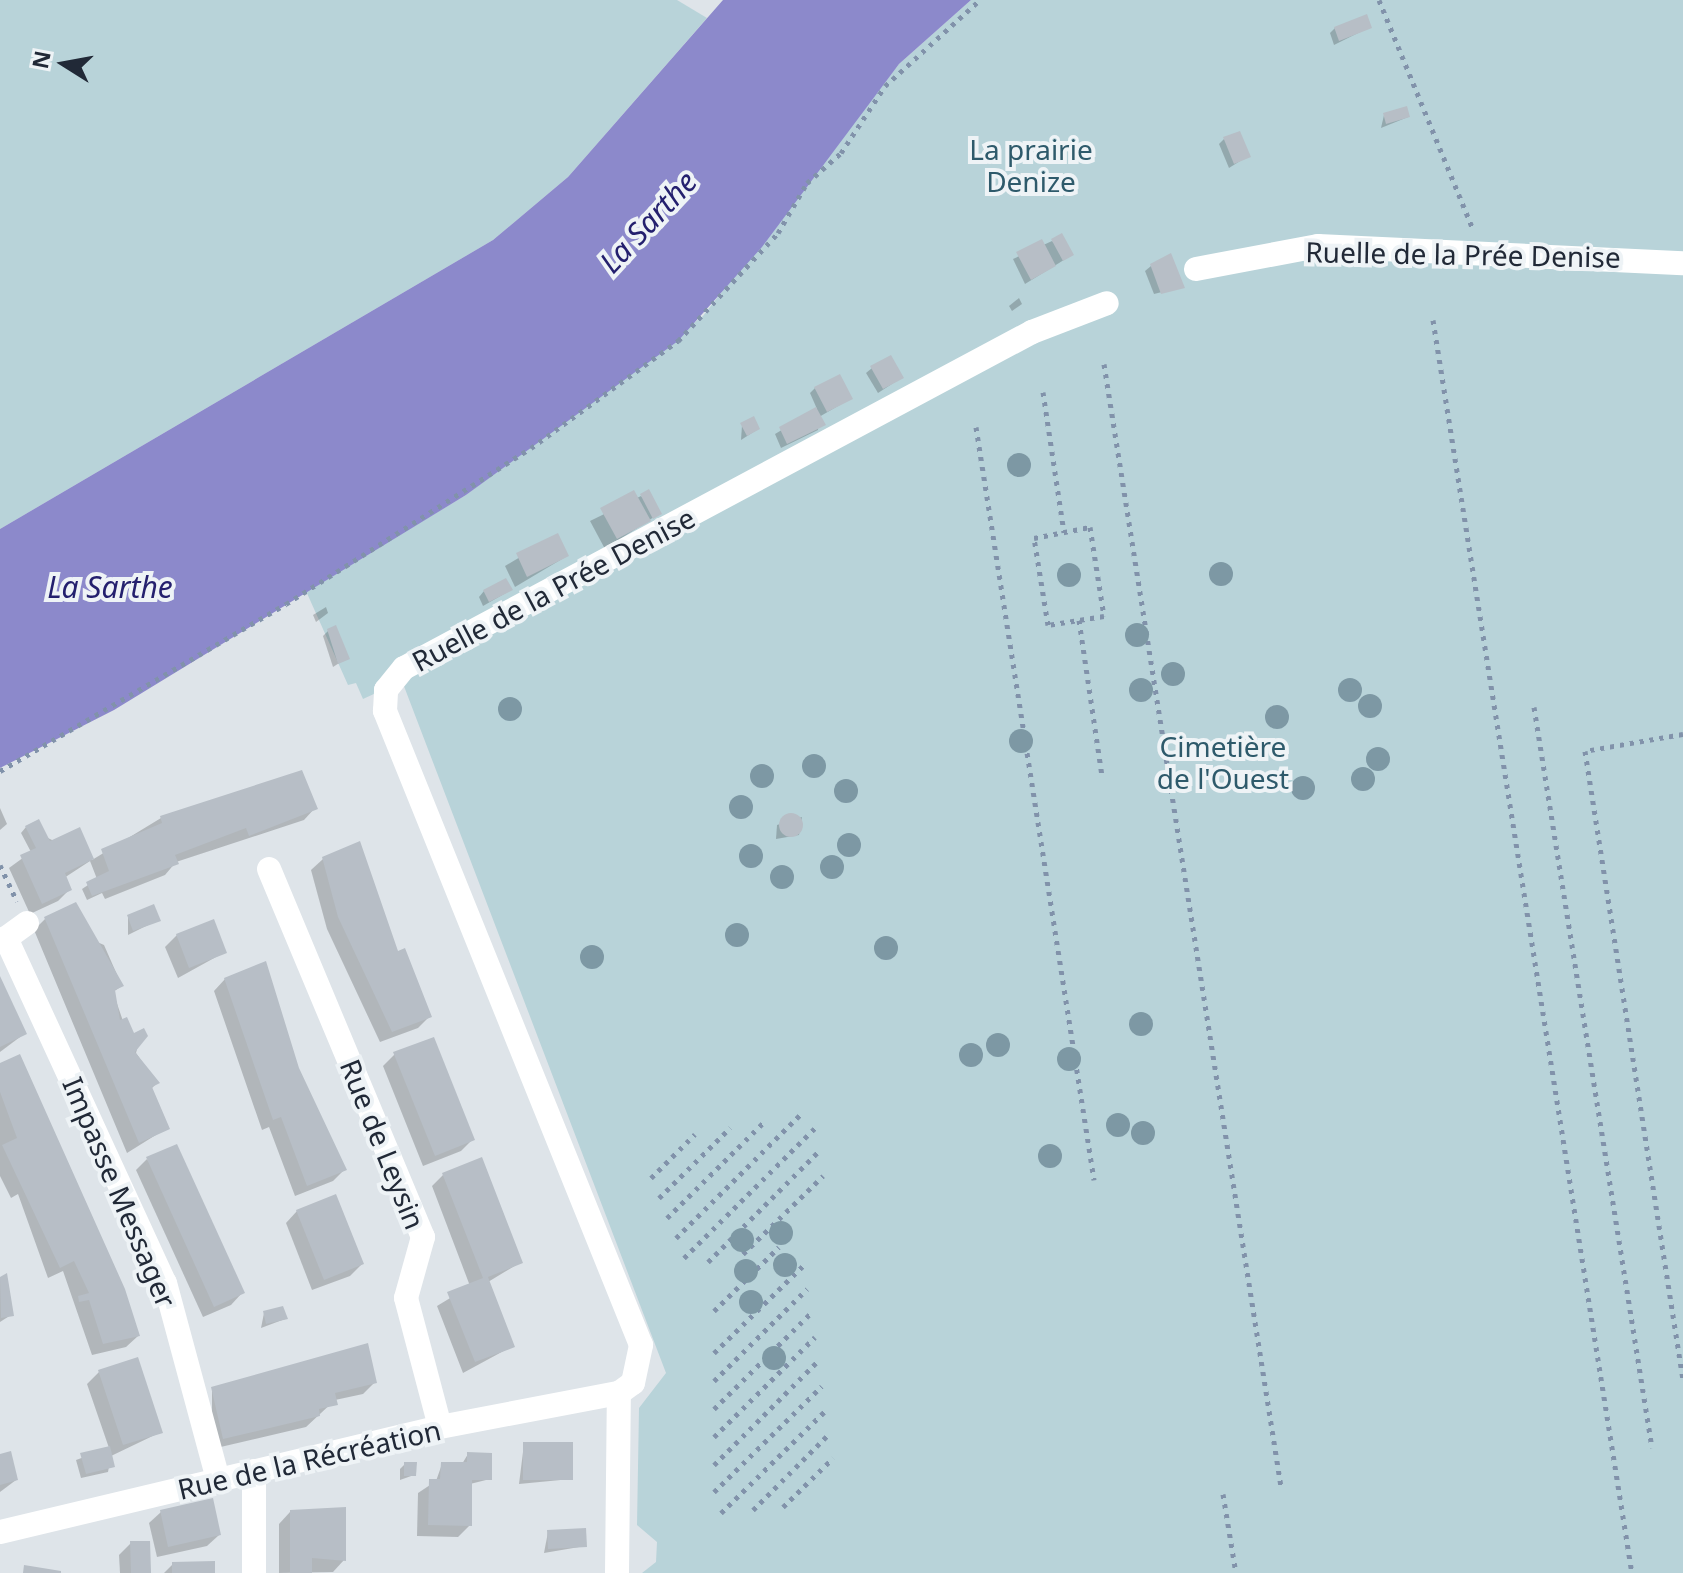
<!DOCTYPE html>
<meta charset="utf-8">
<style>
body{margin:0}
#map{position:relative;width:1683px;height:1573px;overflow:hidden;background:#dee4e9;font-family:"Noto Sans",sans-serif}
div>[style]{position:absolute}
.green>*{inset:0;background:#b8d3d9}
.water>*{inset:0;background:#8c89cb}
.shadow>*{inset:0;background:#0003}
.building>*{inset:0;background:#b7bec6}
.round{border-radius:50%}
.path>*{height:5px;margin-top:-2.5px;transform-origin:0;background:repeating-linear-gradient(90deg,#8192aa 0 4px,transparent 0 10px)}
.minor>*{height:24px;margin:-12px;padding:0 12px;transform-origin:12px;border-radius:12px;background:#fff}
.trees>*{width:24px;height:24px;margin:-12px;border-radius:50%;background:#7d98a4}
span{translate:-50% -50%;white-space:nowrap;text-align:center;line-height:1.15;-webkit-text-stroke:8px #eef3f6;paint-order:stroke}
.park-label{font-size:28px;color:#2e5a6b}
.street-label{font-size:28px;color:#212937}
.water-label{font-size:30px;color:#24206e;font-style:italic}
.north{position:absolute;left:24px;top:24px;width:80px;height:80px;-webkit-text-stroke:6px #eef3f6;paint-order:stroke;rotate:281deg;font-size:22px;font-weight:700;line-height:32px;text-align:center;color:#212937}
.north::after{content:'';display:block;margin:auto;width:28px;height:36px;background:#212937;clip-path:polygon(50% 0,100% 100%,50% 72%,0 100%)}
</style>
<div id="map">
<div class="green">
<div style="clip-path:polygon(0 0,677px 0,707px 18px,568px 177px,493px 240px,0 529px)"></div>
<div style="clip-path:polygon(971px 0,1683px 0,1683px 1573px,642px 1573px,656px 1562px,657px 1542px,637px 1525px,639px 1408px,666px 1373px,402px 681px,363px 699px,356px 683px,348px 685px,306px 591px,466px 495px,703px 316px,899px 64px)"></div>
</div>
<div class="water">
<div style="clip-path:polygon(723px 0,971px 0,899px 64px,762px 247px,678px 341px,466px 495px,114px 710px,0 768px,0 529px,493px 240px,568px 177px)"></div>
</div>
<div class="shadow">
<div style="clip-path:polygon(1370px 27px,1334px 45px,1330px 33px,1335px 28px)"></div>
<div style="clip-path:polygon(1384px 115px,1408px 117px,1381px 128px)"></div>
<div style="clip-path:polygon(1224px 139px,1248px 156px,1229px 168px,1219px 144px)"></div>
<div style="clip-path:polygon(1052px 241px,1072px 255px,1025px 284px,1013px 259px)"></div>
<div style="clip-path:polygon(1151px 266px,1182px 287px,1154px 294px,1145px 271px)"></div>
<div style="clip-path:polygon(1019px 298px,1022px 304px,1012px 311px,1009px 306px)"></div>
<div style="clip-path:polygon(872px 368px,901px 378px,878px 393px,866px 373px)"></div>
<div style="clip-path:polygon(815px 388px,850px 399px,819px 417px,818px 430px,781px 448px,775px 434px,817px 409px,810px 393px)"></div>
<div style="clip-path:polygon(742px 425px,758px 429px,741px 440px)"></div>
<div style="clip-path:polygon(641px 496px,660px 513px,605px 549px,590px 521px)"></div>
<div style="clip-path:polygon(557px 535px,567px 556px,515px 587px,505px 566px)"></div>
<div style="clip-path:polygon(511px 590px,483px 606px,479px 597px,484px 591px)"></div>
<div style="clip-path:polygon(326px 607px,328px 613px,316px 622px,313px 615px)"></div>
<div style="clip-path:polygon(328px 631px,347px 658px,333px 667px,323px 636px)"></div>
<div style="clip-path:polygon(0 808px,7px 824px,0 830px)"></div>
<div style="clip-path:polygon(315px 808px,304px 820px,176px 862px,165px 875px,105px 899px,102px 893px,87px 900px,82px 889px,97px 879px,90px 861px,64px 878px,70px 889px,58px 901px,30px 914px,9px 868px,31px 852px,21px 833px,26px 827px,92px 860px,161px 818px)"></div>
<div style="clip-path:polygon(802px 817px,799px 835px,776px 839px,777px 825px)"></div>
<div style="clip-path:polygon(323px 859px,397px 953px,430px 1016px,418px 1028px,380px 1042px,327px 929px,311px 870px)"></div>
<div style="clip-path:polygon(128px 916px,158px 920px,128px 935px)"></div>
<div style="clip-path:polygon(45px 919px,104px 945px,122px 986px,113px 992px,123px 1021px,133px 1035px,142px 1031px,136px 1053px,157px 1083px,151px 1089px,167px 1128px,127px 1153px,34px 930px)"></div>
<div style="clip-path:polygon(177px 935px,225px 952px,178px 978px,165px 947px)"></div>
<div style="clip-path:polygon(225px 979px,297px 1069px,345px 1169px,333px 1181px,295px 1196px,269px 1127px,262px 1130px,214px 991px)"></div>
<div style="clip-path:polygon(0 981px,24px 1034px,0 1052px)"></div>
<div style="clip-path:polygon(395px 1054px,473px 1139px,461px 1151px,423px 1166px,383px 1066px)"></div>
<div style="clip-path:polygon(0 1063px,138px 1336px,126px 1347px,92px 1355px,63px 1271px,48px 1278px,18px 1194px,11px 1198px,0 1176px)"></div>
<div style="clip-path:polygon(147px 1159px,242px 1293px,231px 1305px,203px 1317px,136px 1170px)"></div>
<div style="clip-path:polygon(443px 1175px,521px 1262px,488px 1282px,513px 1346px,463px 1373px,437px 1306px,470px 1286px,432px 1186px)"></div>
<div style="clip-path:polygon(297px 1211px,362px 1264px,350px 1276px,312px 1290px,286px 1223px)"></div>
<div style="clip-path:polygon(5px 1276px,11px 1315px,0 1322px,0 1279px)"></div>
<div style="clip-path:polygon(264px 1313px,285px 1319px,261px 1328px)"></div>
<div style="clip-path:polygon(366px 1345px,375px 1382px,363px 1394px,335px 1400px,306px 1427px,212px 1449px,212px 1389px)"></div>
<div style="clip-path:polygon(99px 1372px,161px 1432px,111px 1456px,108px 1472px,81px 1478px,76px 1460px,109px 1448px,87px 1384px)"></div>
<div style="clip-path:polygon(524px 1444px,571px 1479px,519px 1484px)"></div>
<div style="clip-path:polygon(468px 1454px,490px 1479px,470px 1484px,470px 1525px,458px 1537px,417px 1536px,418px 1493px,436px 1481px,442px 1464px,462px 1464px)"></div>
<div style="clip-path:polygon(0 1456px,16px 1480px,0 1492px)"></div>
<div style="clip-path:polygon(405px 1464px,414px 1475px,400px 1480px,400px 1469px)"></div>
<div style="clip-path:polygon(161px 1512px,219px 1535px,207px 1546px,157px 1557px,149px 1523px)"></div>
<div style="clip-path:polygon(290px 1512px,344px 1560px,333px 1572px,279px 1573px,279px 1524px)"></div>
<div style="clip-path:polygon(548px 1532px,585px 1546px,544px 1553px)"></div>
<div style="clip-path:polygon(131px 1543px,149px 1573px,120px 1573px,119px 1555px)"></div>
<div style="clip-path:polygon(173px 1564px,213px 1573px,164px 1573px)"></div>
</div>
<div class="building">
<div style="clip-path:polygon(1367px 14px,1372px 28px,1339px 41px,1334px 27px)"></div>
<div style="clip-path:polygon(1407px 106px,1410px 117px,1386px 124px,1383px 113px)"></div>
<div style="clip-path:polygon(1240px 131px,1251px 157px,1234px 164px,1223px 137px)"></div>
<div style="clip-path:polygon(1062px 233px,1074px 255px,1063px 261px,1051px 239px)"></div>
<div style="clip-path:polygon(1042px 239px,1056px 266px,1031px 280px,1016px 252px)"></div>
<div style="clip-path:polygon(1171px 253px,1185px 288px,1161px 294px,1150px 264px)"></div>
<div style="clip-path:polygon(891px 355px,904px 378px,883px 389px,870px 366px)"></div>
<div style="clip-path:polygon(840px 374px,853px 399px,827px 412px,814px 387px)"></div>
<div style="clip-path:polygon(816px 407px,826px 425px,787px 444px,779px 427px)"></div>
<div style="clip-path:polygon(754px 416px,760px 429px,747px 436px,740px 423px)"></div>
<div style="clip-path:polygon(649px 489px,662px 514px,653px 519px,640px 494px)"></div>
<div style="clip-path:polygon(634px 490px,651px 521px,617px 539px,600px 508px)"></div>
<div style="clip-path:polygon(558px 533px,569px 556px,527px 577px,516px 553px)"></div>
<div style="clip-path:polygon(506px 578px,513px 590px,489px 602px,483px 590px)"></div>
<div style="clip-path:polygon(336px 625px,350px 659px,338px 664px,327px 629px)"></div>
<div style="clip-path:polygon(302px 770px,318px 809px,249px 836px,246px 828px,175px 855px,179px 864px,92px 896px,86px 882px,109px 871px,101px 849px,162px 823px,160px 816px)"></div>
<div class="round" style="left:779px;top:813px;width:24px;height:24px"></div>
<div style="clip-path:polygon(39px 819px,50px 841px,80px 827px,94px 859px,65px 873px,72px 890px,42px 904px,20px 855px,36px 848px,25px 826px)"></div>
<div style="clip-path:polygon(360px 841px,398px 951px,405px 948px,432px 1017px,392px 1032px,338px 917px,322px 857px)"></div>
<div style="clip-path:polygon(76px 902px,124px 986px,115px 990px,120px 1020px,127px 1017px,134px 1033px,144px 1028px,148px 1036px,135px 1052px,160px 1083px,152px 1087px,170px 1129px,139px 1143px,44px 917px)"></div>
<div style="clip-path:polygon(154px 904px,161px 921px,133px 931px,127px 915px)"></div>
<div style="clip-path:polygon(214px 919px,227px 953px,189px 968px,176px 934px)"></div>
<div style="clip-path:polygon(266px 961px,299px 1068px,347px 1170px,307px 1186px,281px 1117px,273px 1120px,224px 978px)"></div>
<div style="clip-path:polygon(0 976px,27px 1034px,0 1047px)"></div>
<div style="clip-path:polygon(434px 1037px,475px 1140px,435px 1156px,393px 1052px)"></div>
<div style="clip-path:polygon(20px 1054px,125px 1289px,140px 1336px,103px 1344px,89px 1300px,79px 1302px,78px 1296px,89px 1293px,74px 1261px,60px 1268px,2px 1145px,17px 1138px,0 1092px,0 1063px)"></div>
<div style="clip-path:polygon(177px 1144px,245px 1293px,214px 1307px,146px 1157px)"></div>
<div style="clip-path:polygon(482px 1157px,523px 1263px,488px 1277px,515px 1347px,475px 1362px,447px 1292px,483px 1278px,442px 1173px)"></div>
<div style="clip-path:polygon(336px 1194px,364px 1264px,324px 1280px,296px 1210px)"></div>
<div style="clip-path:polygon(7px 1273px,14px 1316px,1px 1318px,0 1277px)"></div>
<div style="clip-path:polygon(283px 1306px,288px 1319px,266px 1324px,263px 1311px)"></div>
<div style="clip-path:polygon(368px 1343px,377px 1383px,335px 1393px,338px 1405px,319px 1409px,320px 1416px,223px 1439px,211px 1387px)"></div>
<div style="clip-path:polygon(138px 1357px,163px 1433px,123px 1445px,98px 1370px)"></div>
<div style="clip-path:polygon(523px 1442px,573px 1442px,573px 1480px,523px 1480px)"></div>
<div style="clip-path:polygon(110px 1446px,115px 1467px,86px 1474px,80px 1453px)"></div>
<div style="clip-path:polygon(11px 1451px,18px 1480px,0 1485px,0 1454px)"></div>
<div style="clip-path:polygon(467px 1452px,492px 1453px,492px 1480px,472px 1480px,472px 1526px,428px 1525px,429px 1479px,440px 1479px,441px 1462px,467px 1462px)"></div>
<div style="clip-path:polygon(404px 1462px,417px 1462px,416px 1476px,404px 1476px)"></div>
<div style="clip-path:polygon(213px 1498px,221px 1535px,168px 1547px,160px 1510px)"></div>
<div style="clip-path:polygon(346px 1507px,346px 1561px,312px 1558px,312px 1573px,290px 1573px,290px 1510px)"></div>
<div style="clip-path:polygon(586px 1528px,587px 1547px,548px 1549px,547px 1530px)"></div>
<div style="clip-path:polygon(130px 1541px,150px 1541px,151px 1573px,131px 1573px)"></div>
<div style="clip-path:polygon(215px 1561px,215px 1573px,172px 1573px,172px 1562px)"></div>
<div style="clip-path:polygon(24px 1565px,61px 1571px,61px 1573px,23px 1573px)"></div>
</div>
<div class="path">
<div style="left:1379px;top:0;width:245px;rotate:67.7deg"></div>
<div style="left:1433px;top:320px;width:1269px;rotate:80.98deg"></div>
<div style="left:1104px;top:364px;width:1137px;rotate:81.04deg"></div>
<div style="left:1043px;top:392px;width:142px;rotate:81.5deg"></div>
<div style="left:976px;top:427px;width:762px;rotate:81.09deg"></div>
<div style="left:1090px;top:527px;width:90px;rotate:81.1deg"></div>
<div style="left:1104px;top:616px;width:57px;rotate:170.9deg"></div>
<div style="left:1048px;top:625px;width:88px;rotate:-99.1deg"></div>
<div style="left:1034px;top:538px;width:57px;rotate:-11.1deg"></div>
<div style="left:1079px;top:620px;width:157px;rotate:81.6deg"></div>
<div style="left:1534px;top:707px;width:750px;rotate:80.95deg"></div>
<div style="left:1683px;top:734px;width:99px;rotate:170.2deg"></div>
<div style="left:1585px;top:751px;width:637px;rotate:81.14deg"></div>
<div style="left:0;top:771px;width:331px;rotate:-30.3deg"></div>
<div style="left:286px;top:604px;width:290px;rotate:-32.5deg"></div>
<div style="left:531px;top:448px;width:182px;rotate:-36.1deg"></div>
<div style="left:678px;top:341px;width:147px;rotate:-47.2deg"></div>
<div style="left:778px;top:233px;width:58px;rotate:-59.9deg"></div>
<div style="left:807px;top:183px;width:45px;rotate:-41.4deg"></div>
<div style="left:841px;top:153px;width:80px;rotate:-56.7deg"></div>
<div style="left:885px;top:86px;width:128px;rotate:-42.2deg"></div>
<div style="left:0;top:865px;width:40px;rotate:65deg"></div>
<div style="left:651px;top:1178px;width:62px;rotate:-45deg"></div>
<div style="left:659px;top:1198px;width:100px;rotate:-44.6deg"></div>
<div style="left:667px;top:1218px;width:136px;rotate:-44.7deg"></div>
<div style="left:676px;top:1238px;width:175px;rotate:-44.8deg"></div>
<div style="left:743px;top:1254px;width:112px;rotate:-44.3deg"></div>
<div style="left:684px;top:1258px;width:186px;rotate:-44.8deg"></div>
<div style="left:708px;top:1262px;width:157px;rotate:-45deg"></div>
<div style="left:714px;top:1311px;width:91px;rotate:-44.6deg"></div>
<div style="left:714px;top:1353px;width:126px;rotate:-44.4deg"></div>
<div style="left:714px;top:1381px;width:131px;rotate:-44.7deg"></div>
<div style="left:714px;top:1409px;width:136px;rotate:-44.7deg"></div>
<div style="left:714px;top:1437px;width:142px;rotate:-44.7deg"></div>
<div style="left:714px;top:1465px;width:147px;rotate:-45deg"></div>
<div style="left:714px;top:1492px;width:151px;rotate:-44.5deg"></div>
<div style="left:1223px;top:1494px;width:80px;rotate:80.7deg"></div>
<div style="left:783px;top:1507px;width:70px;rotate:-44.4deg"></div>
<div style="left:753px;top:1510px;width:107px;rotate:-45deg"></div>
<div style="left:721px;top:1513px;width:147px;rotate:-44.4deg"></div>
</div>
<div class="minor">
<div style="left:1196px;top:269px;width:124px;rotate:-10.7deg"></div>
<div style="left:1318px;top:246px;width:365px;rotate:2.7deg"></div>
<div style="left:269px;top:869px;width:399px;rotate:67.3deg"></div>
<div style="left:423px;top:1237px;width:63px;rotate:105.6deg"></div>
<div style="left:406px;top:1298px;width:133px;rotate:75.2deg"></div>
<div style="left:27px;top:923px;width:26px;rotate:144deg"></div>
<div style="left:6px;top:938px;width:380px;rotate:65.3deg"></div>
<div style="left:165px;top:1283px;width:204px;rotate:74.9deg"></div>
<div style="left:0;top:1532px;width:452px;rotate:-13.4deg"></div>
<div style="left:440px;top:1427px;width:182px;rotate:-10.8deg"></div>
<div style="left:619px;top:1393px;width:17px;rotate:-36deg"></div>
<div style="left:633px;top:1383px;width:39px;rotate:-78deg"></div>
<div style="left:641px;top:1345px;width:684px;rotate:-111.99deg"></div>
<div style="left:385px;top:711px;width:21px;rotate:-87deg"></div>
<div style="left:386px;top:690px;width:28px;rotate:-51deg"></div>
<div style="left:404px;top:668px;width:712px;rotate:-28.15deg"></div>
<div style="left:1032px;top:332px;width:80px;rotate:-21.1deg"></div>
<div style="left:254px;top:1573px;width:102px;rotate:-90deg"></div>
<div style="left:617px;top:1573px;width:180px;rotate:-89.4deg"></div>
</div>
<div class="trees">
<div style="left:1019px;top:465px"></div>
<div style="left:1221px;top:574px"></div>
<div style="left:1069px;top:575px"></div>
<div style="left:1137px;top:635px"></div>
<div style="left:1173px;top:674px"></div>
<div style="left:1141px;top:690px"></div>
<div style="left:1350px;top:690px"></div>
<div style="left:1370px;top:706px"></div>
<div style="left:510px;top:709px"></div>
<div style="left:1277px;top:717px"></div>
<div style="left:1021px;top:741px"></div>
<div style="left:1378px;top:759px"></div>
<div style="left:814px;top:766px"></div>
<div style="left:762px;top:776px"></div>
<div style="left:1363px;top:779px"></div>
<div style="left:1303px;top:788px"></div>
<div style="left:846px;top:791px"></div>
<div style="left:741px;top:807px"></div>
<div style="left:849px;top:845px"></div>
<div style="left:751px;top:856px"></div>
<div style="left:832px;top:867px"></div>
<div style="left:782px;top:877px"></div>
<div style="left:737px;top:935px"></div>
<div style="left:886px;top:948px"></div>
<div style="left:592px;top:957px"></div>
<div style="left:1141px;top:1024px"></div>
<div style="left:998px;top:1045px"></div>
<div style="left:971px;top:1055px"></div>
<div style="left:1069px;top:1059px"></div>
<div style="left:1118px;top:1125px"></div>
<div style="left:1143px;top:1133px"></div>
<div style="left:1050px;top:1156px"></div>
<div style="left:781px;top:1233px"></div>
<div style="left:742px;top:1240px"></div>
<div style="left:785px;top:1265px"></div>
<div style="left:746px;top:1271px"></div>
<div style="left:751px;top:1302px"></div>
<div style="left:774px;top:1358px"></div>
</div>
<div class="park-label">
<span style="left:1031px;top:165px">La prairie<br>Denize</span>
<span style="left:1223px;top:762px">Cimetière<br>de l'Ouest</span>
</div>
<div class="street-label">
<span style="left:1463px;top:254px;rotate:1deg">Ruelle de la Prée Denise</span>
<span style="left:553px;top:589px;rotate:-28deg">Ruelle de la Prée Denise</span>
<span style="left:383px;top:1144px;rotate:68deg">Rue de Leysin</span>
<span style="left:120px;top:1192px;rotate:67deg">Impasse Messager</span>
<span style="left:309px;top:1459px;rotate:-13deg">Rue de la Récréation</span>
</div>
<div class="water-label">
<span style="left:648px;top:222px;rotate:-47deg">La Sarthe</span>
<span style="left:110px;top:587px">La Sarthe</span>
</div>
<div class="north">N</div>
</div>
